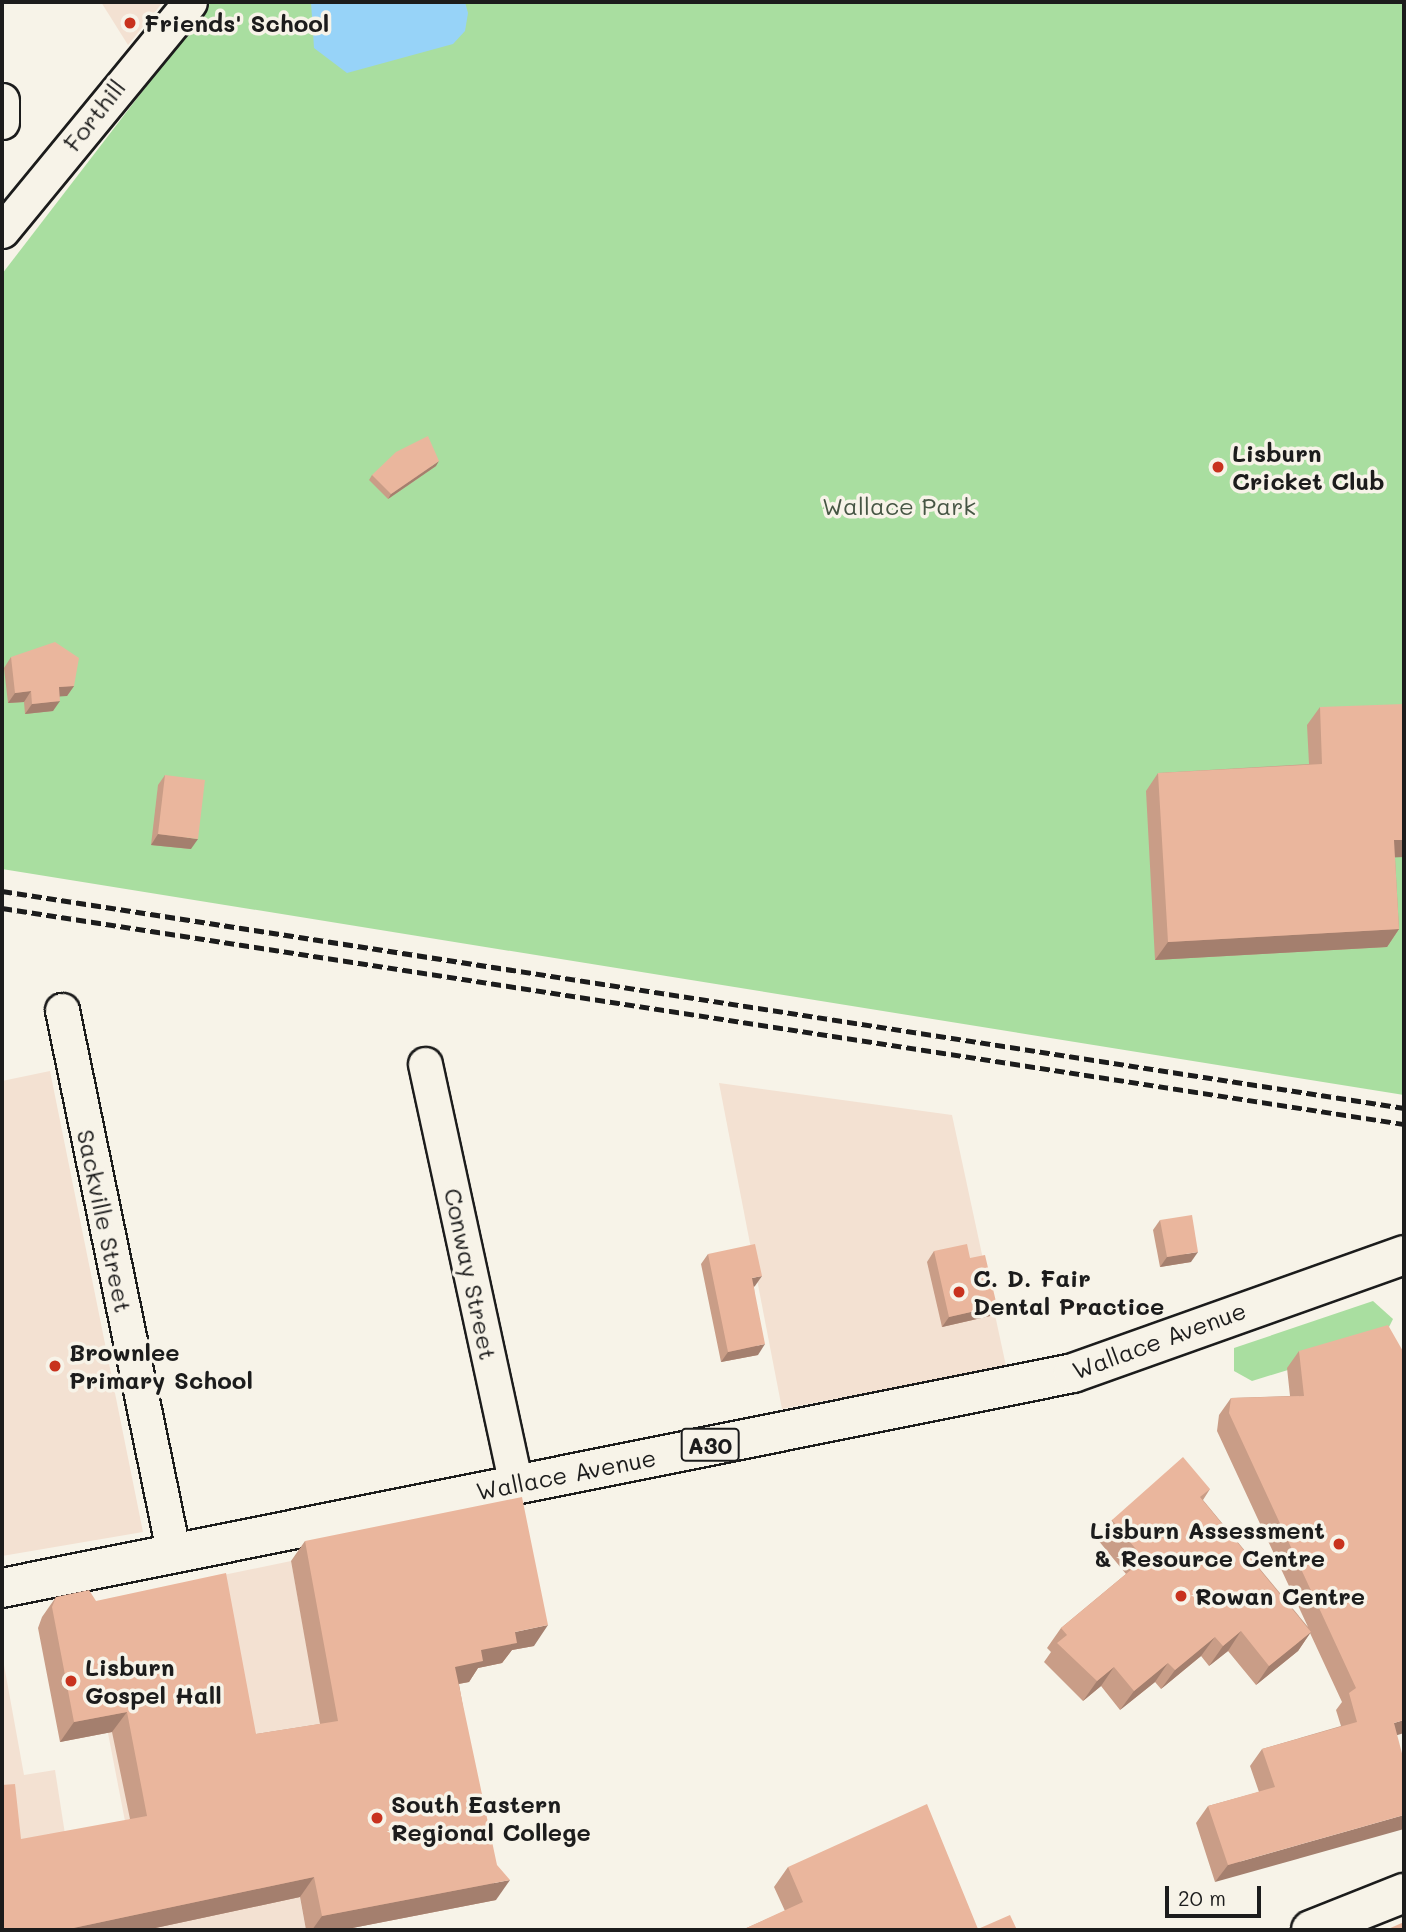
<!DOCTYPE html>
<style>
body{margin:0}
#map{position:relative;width:1406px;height:1932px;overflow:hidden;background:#f7f3e8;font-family:Mali,sans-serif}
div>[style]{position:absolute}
.built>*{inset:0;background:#f3e1d2}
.green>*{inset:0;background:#a9dea0}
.water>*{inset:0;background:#97d3f8}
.roads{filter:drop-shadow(2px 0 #1c1c1c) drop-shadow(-2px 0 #1c1c1c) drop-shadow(0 2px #1c1c1c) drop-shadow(0 -2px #1c1c1c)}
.minor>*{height:33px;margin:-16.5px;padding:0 16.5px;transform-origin:16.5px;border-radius:16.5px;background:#f7f3e8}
.major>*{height:38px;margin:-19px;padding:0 19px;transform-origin:19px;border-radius:19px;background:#f7f3e8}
.rail>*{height:5px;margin-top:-2.5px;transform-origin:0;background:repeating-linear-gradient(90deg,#1c1c1c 0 10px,transparent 0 15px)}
.wall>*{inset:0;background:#c99d87}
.shaded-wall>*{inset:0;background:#a47f6e}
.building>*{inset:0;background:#eab69d}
.dots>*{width:19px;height:19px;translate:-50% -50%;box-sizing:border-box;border:4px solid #f7f3e8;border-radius:50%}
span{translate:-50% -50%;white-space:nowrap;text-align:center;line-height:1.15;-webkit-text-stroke:7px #f7f3e8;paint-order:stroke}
.shield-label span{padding:2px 5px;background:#f7f3e8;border:2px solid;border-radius:5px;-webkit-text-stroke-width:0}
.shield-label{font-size:23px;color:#1c1c1c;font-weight:700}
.poi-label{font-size:24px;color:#1c1c1c;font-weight:700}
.left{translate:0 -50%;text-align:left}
.right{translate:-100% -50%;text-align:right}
.street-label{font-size:24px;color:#1c1c1c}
.park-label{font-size:24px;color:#465644}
.frame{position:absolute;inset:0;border:4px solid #1c1c1c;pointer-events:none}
.scale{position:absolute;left:1165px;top:1886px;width:96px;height:32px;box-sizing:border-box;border:4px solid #1c1c1c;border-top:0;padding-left:9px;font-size:21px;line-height:24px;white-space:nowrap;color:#1c1c1c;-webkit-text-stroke:5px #f7f3e8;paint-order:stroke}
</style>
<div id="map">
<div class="built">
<div style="clip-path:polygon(101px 2px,163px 2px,128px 45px)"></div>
<div style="clip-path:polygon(50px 1071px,143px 1532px,2px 1556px,2px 1081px)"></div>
<div style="clip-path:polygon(719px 1083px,952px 1115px,1006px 1366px,782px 1409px)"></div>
<div style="clip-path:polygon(291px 1561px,324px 1741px,272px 1750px,306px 1930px,2px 1930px,2px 1654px,24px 1775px,55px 1770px,65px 1834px,125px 1821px,83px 1604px)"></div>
</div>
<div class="green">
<div style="clip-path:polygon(211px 2px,1404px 2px,1404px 1095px,2px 869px,2px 274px)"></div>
<div style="clip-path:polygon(1373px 1301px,1393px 1319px,1382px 1341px,1252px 1381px,1234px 1371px,1234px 1348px)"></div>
</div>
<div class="water">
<div style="clip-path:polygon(311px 2px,465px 2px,468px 13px,465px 31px,453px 44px,347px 73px,314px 48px)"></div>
</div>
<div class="roads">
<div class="minor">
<div style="left:2px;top:100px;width:22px;rotate:90deg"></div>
<div style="left:2px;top:231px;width:296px;rotate:-50.6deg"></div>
<div style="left:62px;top:1010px;width:556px;rotate:78.39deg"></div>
<div style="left:425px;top:1064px;width:430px;rotate:77.8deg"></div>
</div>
<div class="major">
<div style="left:2px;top:1588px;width:1092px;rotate:-11.35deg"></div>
<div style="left:1073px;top:1373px;width:351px;rotate:-19.6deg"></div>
<div style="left:1311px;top:1930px;width:100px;rotate:-21.7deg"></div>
</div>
</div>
<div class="rail">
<div style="left:2px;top:891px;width:1419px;rotate:8.8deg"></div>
<div style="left:2px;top:908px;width:1419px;rotate:8.76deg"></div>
</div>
<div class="wall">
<div style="clip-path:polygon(436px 466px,388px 499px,369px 480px,372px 475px)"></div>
<div style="clip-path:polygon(11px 657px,74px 686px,67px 696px,60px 696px,53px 711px,25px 714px,24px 702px,8px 703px,4px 668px)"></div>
<div style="clip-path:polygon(1320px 707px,1395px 858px,1399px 929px,1387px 947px,1155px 960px,1146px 791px,1158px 773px,1309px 764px,1307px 725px)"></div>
<div style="clip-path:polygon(165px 775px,191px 849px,151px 845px,158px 785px)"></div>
<div style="clip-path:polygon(1160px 1220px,1191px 1262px,1160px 1267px,1153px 1230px)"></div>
<div style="clip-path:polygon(934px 1251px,970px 1258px,990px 1316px,942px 1327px,927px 1262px)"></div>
<div style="clip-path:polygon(708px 1254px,755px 1286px,754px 1287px,758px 1355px,721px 1362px,701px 1264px)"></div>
<div style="clip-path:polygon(1299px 1351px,1397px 1735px,1215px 1882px,1196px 1823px,1208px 1806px,1259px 1792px,1250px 1766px,1262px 1749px,1341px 1726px,1336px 1710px,1342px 1702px,1310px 1633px,1298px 1651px,1256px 1685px,1228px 1651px,1209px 1666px,1201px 1656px,1161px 1689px,1155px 1682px,1120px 1710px,1101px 1686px,1083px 1701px,1044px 1662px,1051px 1652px,1047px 1648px,1061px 1628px,1126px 1574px,1098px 1540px,1112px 1520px,1210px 1489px,1203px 1500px,1308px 1627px,1217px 1431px,1219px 1415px,1231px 1398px,1290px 1396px,1287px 1368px)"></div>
<div style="clip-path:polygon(305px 1541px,534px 1646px,512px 1650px,502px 1663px,478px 1668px,469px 1682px,459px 1684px,496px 1900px,342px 1930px,306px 1930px,300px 1897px,146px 1930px,2px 1930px,130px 1819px,112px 1732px,60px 1742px,38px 1628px,42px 1617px,56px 1597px,96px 1601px,256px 1734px,320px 1724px,291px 1561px)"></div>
<div style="clip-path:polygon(788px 1867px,978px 1929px,742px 1930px,785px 1911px,774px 1887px)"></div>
</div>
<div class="shaded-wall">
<div style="clip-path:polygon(439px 461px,436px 466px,388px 499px,391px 494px)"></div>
<div style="clip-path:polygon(74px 686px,67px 696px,52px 697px,59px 687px)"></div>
<div style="clip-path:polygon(31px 691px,24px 702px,8px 703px,15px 693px)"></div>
<div style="clip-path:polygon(60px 701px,53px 711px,25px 714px,32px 704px)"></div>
<div style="clip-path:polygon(158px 834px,198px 839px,191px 849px,151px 845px)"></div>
<div style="clip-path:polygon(1394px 840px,1404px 840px,1404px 857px,1382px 858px)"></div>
<div style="clip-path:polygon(1399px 929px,1387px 947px,1155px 960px,1168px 942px)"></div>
<div style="clip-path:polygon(1198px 1252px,1191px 1262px,1160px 1267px,1167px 1257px)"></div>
<div style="clip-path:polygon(762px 1276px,755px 1286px,745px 1288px,752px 1278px)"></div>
<div style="clip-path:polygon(997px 1306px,990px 1316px,942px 1327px,949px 1317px)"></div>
<div style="clip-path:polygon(765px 1344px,758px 1355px,721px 1362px,728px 1352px)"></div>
<div style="clip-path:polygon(548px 1625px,534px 1646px,512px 1650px,502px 1663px,478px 1668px,469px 1682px,441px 1687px,455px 1667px,481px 1650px,515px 1632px)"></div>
<div style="clip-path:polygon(1241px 1631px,1228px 1651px,1209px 1666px,1223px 1646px)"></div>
<div style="clip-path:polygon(1311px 1632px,1298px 1651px,1256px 1685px,1269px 1666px)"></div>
<div style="clip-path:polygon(1215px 1637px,1201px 1656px,1161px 1689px,1175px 1670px)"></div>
<div style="clip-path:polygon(1168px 1663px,1155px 1682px,1120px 1710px,1134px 1691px)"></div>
<div style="clip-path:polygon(1114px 1667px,1101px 1686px,1083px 1701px,1097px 1681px)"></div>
<div style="clip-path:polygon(127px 1712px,112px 1732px,60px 1742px,74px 1722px)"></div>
<div style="clip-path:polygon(1404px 1720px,1404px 1733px,1382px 1740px,1394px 1723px)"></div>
<div style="clip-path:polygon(1404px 1815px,1404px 1829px,1215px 1882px,1228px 1865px)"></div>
<div style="clip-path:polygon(314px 1877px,300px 1897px,146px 1930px,64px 1930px)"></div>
<div style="clip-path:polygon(510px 1880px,496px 1900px,342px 1930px,312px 1930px,322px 1916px)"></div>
</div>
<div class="building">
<div style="clip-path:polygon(428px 436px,439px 461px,391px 494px,372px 475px,396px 452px)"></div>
<div style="clip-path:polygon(55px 642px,79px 658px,74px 686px,59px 687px,60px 701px,32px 704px,31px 691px,15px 693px,11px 657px)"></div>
<div style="clip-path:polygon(1404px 704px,1404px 840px,1394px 840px,1399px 929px,1168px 942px,1158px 773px,1322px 764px,1320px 707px)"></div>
<div style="clip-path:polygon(165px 775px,205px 780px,198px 839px,158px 834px)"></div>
<div style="clip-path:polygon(1192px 1215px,1198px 1252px,1167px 1257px,1160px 1220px)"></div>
<div style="clip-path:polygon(755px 1244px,762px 1276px,752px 1278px,765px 1344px,728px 1352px,708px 1254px)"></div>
<div style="clip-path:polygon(967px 1244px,970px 1258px,985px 1255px,997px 1306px,949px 1317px,934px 1251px)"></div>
<div style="clip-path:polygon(1388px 1325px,1404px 1353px,1404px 1720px,1394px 1723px,1404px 1761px,1404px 1815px,1228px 1865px,1208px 1806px,1275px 1787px,1262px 1749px,1357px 1722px,1349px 1693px,1356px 1688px,1229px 1413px,1231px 1398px,1304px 1396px,1299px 1351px)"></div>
<div style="clip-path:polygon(1183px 1457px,1210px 1489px,1200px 1497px,1311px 1632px,1269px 1666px,1241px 1631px,1223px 1646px,1215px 1637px,1175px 1670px,1168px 1663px,1134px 1691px,1114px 1667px,1097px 1681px,1057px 1643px,1067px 1635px,1061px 1628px,1144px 1559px,1112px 1520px)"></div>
<div style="clip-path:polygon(522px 1497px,548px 1625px,515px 1632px,517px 1643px,481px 1650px,483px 1661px,455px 1667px,497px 1865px,510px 1880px,322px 1916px,314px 1877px,64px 1930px,2px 1930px,2px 1785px,15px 1784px,21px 1839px,147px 1816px,127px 1712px,74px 1722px,52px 1607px,56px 1597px,89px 1590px,96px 1601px,226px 1573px,256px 1734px,338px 1721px,305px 1541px)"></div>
<div style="clip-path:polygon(927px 1804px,978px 1929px,1010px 1915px,1017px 1930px,742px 1930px,803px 1902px,788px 1867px)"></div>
<div style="clip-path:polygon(1404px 1922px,1404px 1930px,1386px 1930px)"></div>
</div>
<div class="dots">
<div style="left:130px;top:23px;background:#c8321e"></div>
<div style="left:1218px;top:467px;background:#c8321e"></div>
<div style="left:959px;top:1292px;background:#c8321e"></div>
<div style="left:55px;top:1366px;background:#c8321e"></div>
<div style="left:1339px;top:1544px;background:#c8321e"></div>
<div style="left:1181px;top:1596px;background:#c8321e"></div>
<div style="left:71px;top:1681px;background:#c8321e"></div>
<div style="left:377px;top:1818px;background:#c8321e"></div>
</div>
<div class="shield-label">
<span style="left:710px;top:1445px">A30</span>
</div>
<div class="poi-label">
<span class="left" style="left:144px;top:23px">Friends' School</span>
<span class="left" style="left:1232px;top:467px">Lisburn<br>Cricket Club</span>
<span class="left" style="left:973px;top:1292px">C. D. Fair<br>Dental Practice</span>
<span class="left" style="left:69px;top:1366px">Brownlee<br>Primary School</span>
<span class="right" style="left:1325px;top:1544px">Lisburn Assessment<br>&amp; Resource Centre</span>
<span class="left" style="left:1195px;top:1596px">Rowan Centre</span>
<span class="left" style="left:85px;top:1681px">Lisburn<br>Gospel Hall</span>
<span class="left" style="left:391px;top:1818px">South Eastern<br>Regional College</span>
</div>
<div class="street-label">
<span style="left:94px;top:115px;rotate:-52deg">Forthill</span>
<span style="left:105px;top:1221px;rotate:78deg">Sackville Street</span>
<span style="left:471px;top:1274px;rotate:78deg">Conway Street</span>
<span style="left:1159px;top:1340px;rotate:-20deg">Wallace Avenue</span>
<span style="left:566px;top:1474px;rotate:-11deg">Wallace Avenue</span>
</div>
<div class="park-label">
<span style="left:899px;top:506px">Wallace Park</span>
</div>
<div class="frame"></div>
<div class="scale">20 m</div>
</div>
